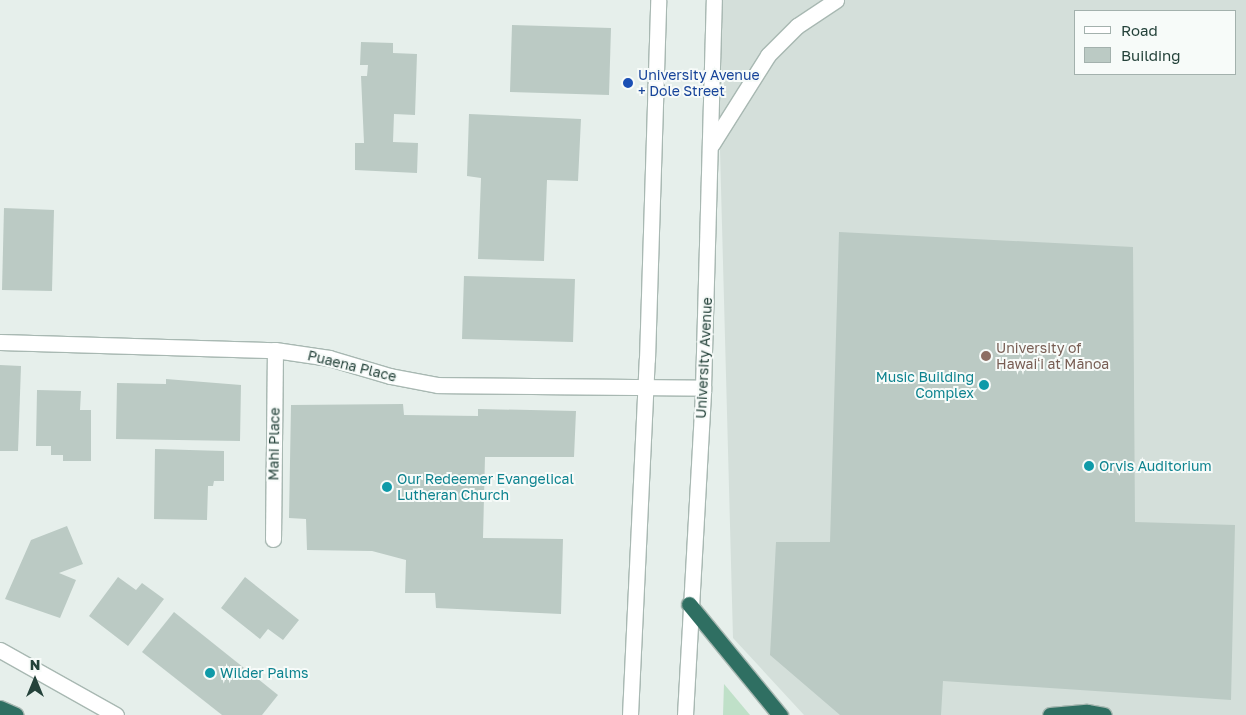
<!DOCTYPE html>
<meta charset="utf-8">
<style>
body{margin:0}
#map{position:relative;width:1246px;height:715px;overflow:hidden;background:#e6efeb;font-family:"Golos Text",sans-serif}
div>[style]{position:absolute}
.built>*{inset:0;background:#d4dfda}
.green>*{inset:0;background:#bfe0c8}
.building>*{inset:0;background:#bbcac4}
.roads{filter:drop-shadow(1px 0 #a8b8b2) drop-shadow(-1px 0 #a8b8b2) drop-shadow(0 1px #a8b8b2) drop-shadow(0 -1px #a8b8b2)}
.minor>*{height:15px;margin:-7.5px;padding:0 7.5px;transform-origin:7.5px;border-radius:7.5px;background:#fff}
.tertiary>*{height:15px;margin:-7.5px;padding:0 7.5px;transform-origin:7.5px;border-radius:7.5px;background:#fff}
.secondary>*{height:15px;margin:-7.5px;padding:0 7.5px;transform-origin:7.5px;border-radius:7.5px;background:#fff}
.motorway>*{height:15px;margin:-7.5px;padding:0 7.5px;transform-origin:7.5px;border-radius:7.5px;background:#2f6f62}
.dots>*{width:14px;height:14px;translate:-50% -50%;box-sizing:border-box;border:2px solid #f7fbf9;border-radius:50%}
span{translate:-50% -50%;white-space:nowrap;text-align:center;line-height:1.15;-webkit-text-stroke:4px #f7fbf9;paint-order:stroke}
.transit-label{font-size:14px;color:#164399}
.left{translate:0 -50%;text-align:left}
.education-label{font-size:14px;color:#785e54}
.street-label{font-size:14px;color:#24423a}
.culture-label{font-size:14px;color:#0d838f}
.right{translate:-100% -50%;text-align:right}
.legend{position:absolute;left:1074px;top:10px;width:162px;height:65px;box-sizing:border-box;background:#f7fbf9;border:1px solid #a3b1ad;margin:0;padding:6px 9px;list-style:none;font-size:15px;color:#24423a}
.legend li{display:flex;align-items:center;gap:10px;height:25px}
.legend b{width:25px;border:1px solid #a3b1ad}
.north{position:absolute;left:10px;top:655px;width:50px;height:50px;-webkit-text-stroke:4px #f7fbf9;paint-order:stroke;rotate:0deg;font-size:14px;font-weight:700;line-height:20px;text-align:center;color:#24423a}
.north::after{content:'';display:block;margin:auto;width:18px;height:22px;background:#24423a;clip-path:polygon(50% 0,100% 100%,50% 72%,0 100%)}
</style>
<div id="map">
<div class="built">
<div style="clip-path:polygon(evenodd,716px 0,1246px 0,1246px 715px,804px 715px,733px 638px,716px 0,1075px 11px,1235px 11px,1235px 74px,1075px 74px,1075px 11px)"></div>
</div>
<div class="green">
<div style="clip-path:polygon(724px 684px,750px 715px,723px 715px)"></div>
</div>
<div class="building">
<div style="clip-path:polygon(512px 25px,611px 28px,609px 95px,510px 92px)"></div>
<div style="clip-path:polygon(361px 42px,393px 43px,393px 53px,417px 54px,415px 115px,394px 114px,393px 142px,418px 143px,417px 173px,355px 170px,355px 143px,364px 143px,361px 76px,367px 76px,368px 65px,360px 65px)"></div>
<div style="clip-path:polygon(469px 114px,581px 119px,578px 181px,547px 180px,544px 261px,478px 259px,481px 178px,467px 176px)"></div>
<div style="clip-path:polygon(4px 208px,54px 210px,52px 291px,2px 290px)"></div>
<div style="clip-path:polygon(839px 232px,1133px 247px,1135px 522px,1235px 525px,1231px 700px,943px 681px,941px 715px,840px 715px,770px 655px,776px 542px,830px 542px)"></div>
<div style="clip-path:polygon(464px 276px,575px 279px,573px 342px,462px 339px)"></div>
<div style="clip-path:polygon(0 365px,21px 366px,18px 451px,0 451px)"></div>
<div style="clip-path:polygon(166px 379px,241px 385px,240px 441px,116px 439px,117px 383px,166px 384px)"></div>
<div style="clip-path:polygon(37px 390px,81px 391px,80px 410px,91px 410px,91px 461px,63px 461px,63px 455px,51px 455px,51px 446px,36px 446px)"></div>
<div style="clip-path:polygon(403px 404px,404px 415px,478px 416px,478px 409px,576px 411px,574px 457px,485px 457px,483px 538px,563px 539px,561px 614px,436px 608px,435px 593px,405px 593px,406px 560px,372px 551px,307px 550px,306px 519px,289px 518px,291px 405px)"></div>
<div style="clip-path:polygon(155px 449px,224px 451px,224px 481px,214px 481px,213px 486px,208px 486px,207px 520px,154px 519px)"></div>
<div style="clip-path:polygon(67px 526px,83px 564px,59px 573px,76px 580px,60px 618px,5px 599px,31px 540px)"></div>
<div style="clip-path:polygon(118px 577px,136px 590px,142px 583px,164px 599px,128px 646px,89px 616px)"></div>
<div style="clip-path:polygon(245px 577px,299px 620px,283px 640px,268px 629px,260px 639px,221px 608px)"></div>
<div style="clip-path:polygon(174px 612px,278px 695px,262px 715px,222px 715px,142px 652px)"></div>
</div>
<div class="roads">
<div class="minor">
<div style="left:0;top:342px;width:275px;rotate:1.7deg"></div>
<div style="left:275px;top:350px;width:55px;rotate:8.4deg"></div>
<div style="left:329px;top:358px;width:64px;rotate:16.4deg"></div>
<div style="left:390px;top:376px;width:49px;rotate:10.6deg"></div>
<div style="left:438px;top:385px;width:265px;rotate:0.6deg"></div>
<div style="left:273px;top:539px;width:189px;rotate:-89.4deg"></div>
<div style="left:0;top:650px;width:133px;rotate:29.3deg"></div>
</div>
<div class="tertiary">
<div style="left:712px;top:144px;width:105px;rotate:-57.8deg"></div>
<div style="left:768px;top:55px;width:41px;rotate:-45deg"></div>
<div style="left:797px;top:26px;width:47px;rotate:-33.7deg"></div>
</div>
<div class="secondary">
<div style="left:630px;top:715px;width:356px;rotate:-87.3deg"></div>
<div style="left:647px;top:359px;width:359px;rotate:-88.2deg"></div>
<div style="left:685px;top:715px;width:327px;rotate:-86.8deg"></div>
<div style="left:703px;top:388px;width:388px;rotate:-88.4deg"></div>
</div>
<div class="motorway">
<div style="left:689px;top:604px;width:144px;rotate:50.7deg"></div>
<div style="left:0;top:708px;width:17px;rotate:24deg"></div>
<div style="left:1050px;top:715px;width:37px;rotate:-5deg"></div>
<div style="left:1087px;top:712px;width:17px;rotate:10deg"></div>
</div>
</div>
<div class="dots">
<div style="left:628px;top:83px;background:#1a4fb4"></div>
<div style="left:986px;top:356px;background:#8d6e63"></div>
<div style="left:984px;top:385px;background:#0f9aa8"></div>
<div style="left:1089px;top:466px;background:#0f9aa8"></div>
<div style="left:387px;top:487px;background:#0f9aa8"></div>
<div style="left:210px;top:673px;background:#0f9aa8"></div>
</div>
<div class="transit-label">
<span class="left" style="left:638px;top:83px">University Avenue<br>+ Dole Street</span>
</div>
<div class="education-label">
<span class="left" style="left:996px;top:356px">University of<br>Hawaiʻi at Mānoa</span>
</div>
<div class="street-label">
<span style="left:704px;top:358px;rotate:-87deg">University Avenue</span>
<span style="left:352px;top:366px;rotate:14deg">Puaena Place</span>
<span style="left:274px;top:444px;rotate:-89deg">Mahi Place</span>
</div>
<div class="culture-label">
<span class="right" style="left:974px;top:385px">Music Building<br>Complex</span>
<span class="left" style="left:1099px;top:466px">Orvis Auditorium</span>
<span class="left" style="left:397px;top:487px">Our Redeemer Evangelical<br>Lutheran Church</span>
<span class="left" style="left:220px;top:673px">Wilder Palms</span>
</div>
<ul class="legend">
<li><b style="height:6px;background:#fff"></b>Road</li>
<li><b style="height:14px;background:#bbcac4"></b>Building</li>
</ul>
<div class="north">N</div>
</div>
